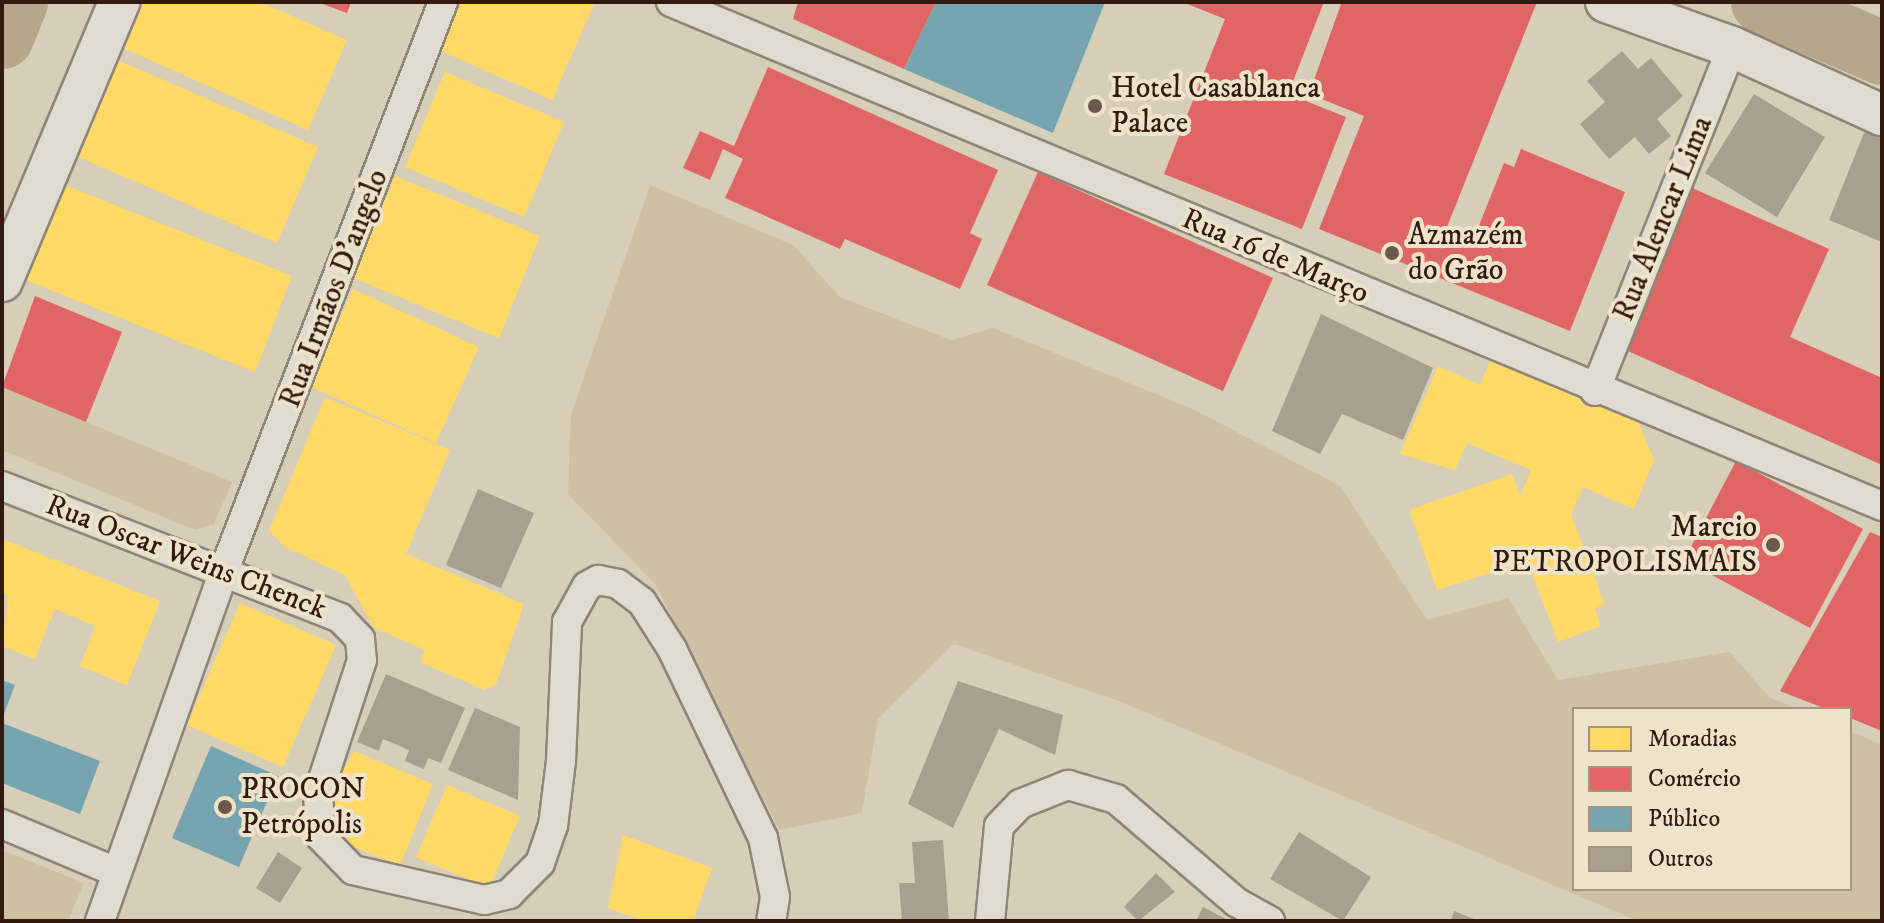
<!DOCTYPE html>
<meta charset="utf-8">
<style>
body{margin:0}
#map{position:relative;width:1884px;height:923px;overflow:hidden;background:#d7ceb8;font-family:"IM FELL DW Pica",serif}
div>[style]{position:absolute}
.green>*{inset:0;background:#cec0a3}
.homes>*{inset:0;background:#ffd966}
.shops>*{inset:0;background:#e06666}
.public>*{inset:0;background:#76a5af}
.river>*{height:64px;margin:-32px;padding:0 32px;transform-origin:32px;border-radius:32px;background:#b6a68a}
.building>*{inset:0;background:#a79f90}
.roads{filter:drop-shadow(2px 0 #8e8579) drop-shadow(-2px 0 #8e8579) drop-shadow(0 2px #8e8579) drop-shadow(0 -2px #8e8579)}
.street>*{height:28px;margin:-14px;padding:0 14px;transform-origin:14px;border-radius:14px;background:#e0dbd0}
.secondary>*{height:40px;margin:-20px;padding:0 20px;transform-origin:20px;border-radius:20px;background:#e0dbd0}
.dots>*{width:22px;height:22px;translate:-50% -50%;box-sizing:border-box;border:4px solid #ede3c8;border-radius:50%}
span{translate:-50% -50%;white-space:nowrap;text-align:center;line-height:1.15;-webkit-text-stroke:8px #ede3c8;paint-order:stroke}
.poi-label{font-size:30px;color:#331a11}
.left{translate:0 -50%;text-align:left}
.right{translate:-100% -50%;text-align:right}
.street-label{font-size:30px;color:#331a11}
.frame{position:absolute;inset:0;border:4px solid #331a11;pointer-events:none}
.legend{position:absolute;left:1572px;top:707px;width:280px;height:184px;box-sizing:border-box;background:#ede3c8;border:2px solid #a3937f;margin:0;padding:10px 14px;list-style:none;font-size:24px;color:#331a11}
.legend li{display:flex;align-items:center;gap:16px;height:40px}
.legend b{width:40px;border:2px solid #a3937f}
</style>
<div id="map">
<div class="green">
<div style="clip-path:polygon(650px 185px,793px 245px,840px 297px,951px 340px,993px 328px,1193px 409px,1340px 486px,1427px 620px,1508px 598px,1558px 680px,1730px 652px,1769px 697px,1797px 709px,1574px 709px,1574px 889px,1850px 889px,1850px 731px,1882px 745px,1882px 921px,1638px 921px,1119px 701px,954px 644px,878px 719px,862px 813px,779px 830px,656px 585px,568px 494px,571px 415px)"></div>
<div style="clip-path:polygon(2px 387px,232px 482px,214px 524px,195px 530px,2px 450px)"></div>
<div style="clip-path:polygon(2px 850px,84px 883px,68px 921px,2px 921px)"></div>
</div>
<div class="homes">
<div style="clip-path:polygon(135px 2px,260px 2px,347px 40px,308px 130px,116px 45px)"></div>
<div style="clip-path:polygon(461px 2px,595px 2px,552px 100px,439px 50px)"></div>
<div style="clip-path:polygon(115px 59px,318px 147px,277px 243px,74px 155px)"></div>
<div style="clip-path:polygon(445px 72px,564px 122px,524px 217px,405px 167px)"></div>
<div style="clip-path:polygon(395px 176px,540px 236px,499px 338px,353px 278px)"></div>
<div style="clip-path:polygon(55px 181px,292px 276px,255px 372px,18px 277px)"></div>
<div style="clip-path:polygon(353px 289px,479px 347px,436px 443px,309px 386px)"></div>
<div style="clip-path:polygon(1491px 358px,1638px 421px,1654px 460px,1634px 509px,1583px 487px,1571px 515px,1605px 605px,1595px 608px,1601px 626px,1558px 642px,1527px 561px,1437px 590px,1409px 510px,1512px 474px,1520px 496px,1531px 470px,1467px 443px,1455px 470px,1400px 454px,1438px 366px,1480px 385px)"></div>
<div style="clip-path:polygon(325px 397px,450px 450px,406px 554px,524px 604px,496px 684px,485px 690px,420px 662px,425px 650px,373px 627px,345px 575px,285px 547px,269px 531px)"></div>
<div style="clip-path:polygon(2px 539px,160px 601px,127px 685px,80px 666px,95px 626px,55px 609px,35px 659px,2px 646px,8px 596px,2px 593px)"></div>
<div style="clip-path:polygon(240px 603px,336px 645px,283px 767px,187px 725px)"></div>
<div style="clip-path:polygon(354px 751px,433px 784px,400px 865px,343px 843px,328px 795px)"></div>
<div style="clip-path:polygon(447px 785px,520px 816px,489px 888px,416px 857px)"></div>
<div style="clip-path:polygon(623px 835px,712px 868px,693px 921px,644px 921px,608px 908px)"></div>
</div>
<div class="shops">
<div style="clip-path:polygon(317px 2px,351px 2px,347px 13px)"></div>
<div style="clip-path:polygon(798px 2px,936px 2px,904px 69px,793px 19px)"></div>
<div style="clip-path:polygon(1182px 2px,1324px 2px,1288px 94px,1346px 117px,1302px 229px,1164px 174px,1225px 19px)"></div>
<div style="clip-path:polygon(1336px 2px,1537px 2px,1447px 227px,1474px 238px,1504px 163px,1514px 167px,1521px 149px,1625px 192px,1570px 331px,1319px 229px,1364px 116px,1309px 94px,1341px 4px)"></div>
<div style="clip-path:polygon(768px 67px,998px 170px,970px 233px,982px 239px,960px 289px,845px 239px,840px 249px,725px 198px,743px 159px,723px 149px,710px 180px,683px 168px,700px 131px,734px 146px)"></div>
<div style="clip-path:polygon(1038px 172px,1273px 278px,1223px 391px,987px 285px)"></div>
<div style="clip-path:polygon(1690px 187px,1829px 249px,1790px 337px,1882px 378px,1882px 465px,1619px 347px)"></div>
<div style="clip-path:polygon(35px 296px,122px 332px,86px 422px,2px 387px)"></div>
<div style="clip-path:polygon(1736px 461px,1863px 529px,1810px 628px,1684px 560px)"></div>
<div style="clip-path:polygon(1870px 532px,1882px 537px,1882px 731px,1850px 718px,1850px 709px,1826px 709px,1780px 691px)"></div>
</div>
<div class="public">
<div style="clip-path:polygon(936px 2px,1105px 2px,1053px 133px,904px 69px)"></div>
<div style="clip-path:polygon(2px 680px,15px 685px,2px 719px)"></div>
<div style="clip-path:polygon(2px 723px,100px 761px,80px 814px,2px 783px)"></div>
<div style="clip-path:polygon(211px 746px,278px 776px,239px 867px,172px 838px)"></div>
</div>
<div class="river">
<div style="left:1763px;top:2px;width:129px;rotate:23.2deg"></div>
<div style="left:2px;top:37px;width:38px;rotate:-68deg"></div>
</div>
<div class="building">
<div style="clip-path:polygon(1622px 51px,1638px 69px,1651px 58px,1683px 96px,1657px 119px,1671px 136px,1649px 154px,1635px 137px,1609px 159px,1580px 124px,1605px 102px,1587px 81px)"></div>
<div style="clip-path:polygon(1754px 94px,1825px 137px,1777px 217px,1705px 173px)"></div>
<div style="clip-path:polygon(1866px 128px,1882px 135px,1882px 242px,1829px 220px)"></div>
<div style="clip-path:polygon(1321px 314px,1433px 368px,1403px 440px,1342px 414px,1320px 454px,1272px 431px)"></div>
<div style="clip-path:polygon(478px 489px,534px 513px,501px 588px,446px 565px)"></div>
<div style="clip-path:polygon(386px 674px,465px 708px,441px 763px,428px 758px,424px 769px,405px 761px,409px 750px,383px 739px,379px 751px,357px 742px)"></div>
<div style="clip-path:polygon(958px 681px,1063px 715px,1055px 755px,999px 729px,953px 828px,908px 804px)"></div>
<div style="clip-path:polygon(475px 708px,520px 727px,518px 800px,448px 770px)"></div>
<div style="clip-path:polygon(1299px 832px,1371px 877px,1343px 921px,1270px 879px)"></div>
<div style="clip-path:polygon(943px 840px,949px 921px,902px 921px,899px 883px,915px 883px,912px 842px)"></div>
<div style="clip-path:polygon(278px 852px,302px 868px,280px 903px,256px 888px)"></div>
<div style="clip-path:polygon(1156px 873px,1175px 892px,1138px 921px,1124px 907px)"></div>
<div style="clip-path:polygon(1203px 907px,1230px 921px,1196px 921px)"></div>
<div style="clip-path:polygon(1454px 911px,1479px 921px,1451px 921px)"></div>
</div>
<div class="roads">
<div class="street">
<div style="left:671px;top:2px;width:1312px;rotate:22.6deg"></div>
<div style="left:1595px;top:391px;width:370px;rotate:-68.3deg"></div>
<div style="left:2px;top:486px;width:363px;rotate:21.3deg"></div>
<div style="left:340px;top:618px;width:29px;rotate:46deg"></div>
<div style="left:360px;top:639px;width:21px;rotate:85deg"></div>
<div style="left:362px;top:660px;width:142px;rotate:108.1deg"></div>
<div style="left:318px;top:795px;width:42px;rotate:85.9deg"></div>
<div style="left:321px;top:837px;width:46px;rotate:45.9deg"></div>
<div style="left:353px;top:870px;width:134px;rotate:12.9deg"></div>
<div style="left:484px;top:900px;width:26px;rotate:-13deg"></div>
<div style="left:509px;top:894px;width:44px;rotate:-45deg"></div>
<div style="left:540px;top:863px;width:39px;rotate:-71deg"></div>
<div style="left:553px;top:826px;width:65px;rotate:-83deg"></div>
<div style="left:561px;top:761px;width:139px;rotate:-87.5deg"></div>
<div style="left:567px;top:622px;width:41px;rotate:-60.9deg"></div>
<div style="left:587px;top:586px;width:13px;rotate:-29deg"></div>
<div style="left:598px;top:580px;width:20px;rotate:11deg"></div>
<div style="left:618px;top:584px;width:30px;rotate:37deg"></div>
<div style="left:642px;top:602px;width:56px;rotate:57.4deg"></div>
<div style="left:672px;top:649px;width:210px;rotate:64.3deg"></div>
<div style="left:763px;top:838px;width:60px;rotate:78.5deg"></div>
<div style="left:775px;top:897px;width:24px;rotate:99deg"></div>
<div style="left:2px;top:824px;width:124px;rotate:22.8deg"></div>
<div style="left:100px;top:921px;width:369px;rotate:-70.5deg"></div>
<div style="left:223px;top:573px;width:612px;rotate:-68.93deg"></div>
<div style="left:990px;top:921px;width:95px;rotate:-84.6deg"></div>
<div style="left:999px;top:826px;width:30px;rotate:-46deg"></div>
<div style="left:1020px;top:804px;width:52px;rotate:-21.6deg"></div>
<div style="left:1068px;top:785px;width:50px;rotate:16.3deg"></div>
<div style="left:1116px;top:799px;width:158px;rotate:40.6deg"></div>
<div style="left:1236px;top:902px;width:39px;rotate:29deg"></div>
</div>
<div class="secondary">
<div style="left:1606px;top:2px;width:134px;rotate:19.7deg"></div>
<div style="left:1732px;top:47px;width:165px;rotate:24.4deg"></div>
<div style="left:2px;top:281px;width:303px;rotate:-67.2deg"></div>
</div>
</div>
<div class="dots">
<div style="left:1095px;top:106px;background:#6c594b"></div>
<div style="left:1392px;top:253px;background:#6c594b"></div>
<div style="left:1773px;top:545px;background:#6c594b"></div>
<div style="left:225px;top:807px;background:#6c594b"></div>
</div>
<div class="poi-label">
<span class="left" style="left:1111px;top:106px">Hotel Casablanca<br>Palace</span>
<span class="left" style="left:1408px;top:253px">Azmazém<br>do Grão</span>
<span class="right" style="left:1757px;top:545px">Marcio<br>PETROPOLISMAIS</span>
<span class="left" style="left:241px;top:807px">PROCON<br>Petrópolis</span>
</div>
<div class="street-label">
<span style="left:1664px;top:219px;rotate:-68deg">Rua Alencar Lima</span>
<span style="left:1275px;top:257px;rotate:23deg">Rua 16 de Março</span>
<span style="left:335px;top:289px;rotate:-69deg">Rua Irmãos D'angelo</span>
<span style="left:186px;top:558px;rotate:21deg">Rua Oscar Weins Chenck</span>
</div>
<div class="frame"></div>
<ul class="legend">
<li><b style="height:22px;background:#ffd966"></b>Moradias</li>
<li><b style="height:22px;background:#e06666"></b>Comércio</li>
<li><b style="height:22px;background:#76a5af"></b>Público</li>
<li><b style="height:22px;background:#a79f90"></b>Outros</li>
</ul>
</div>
